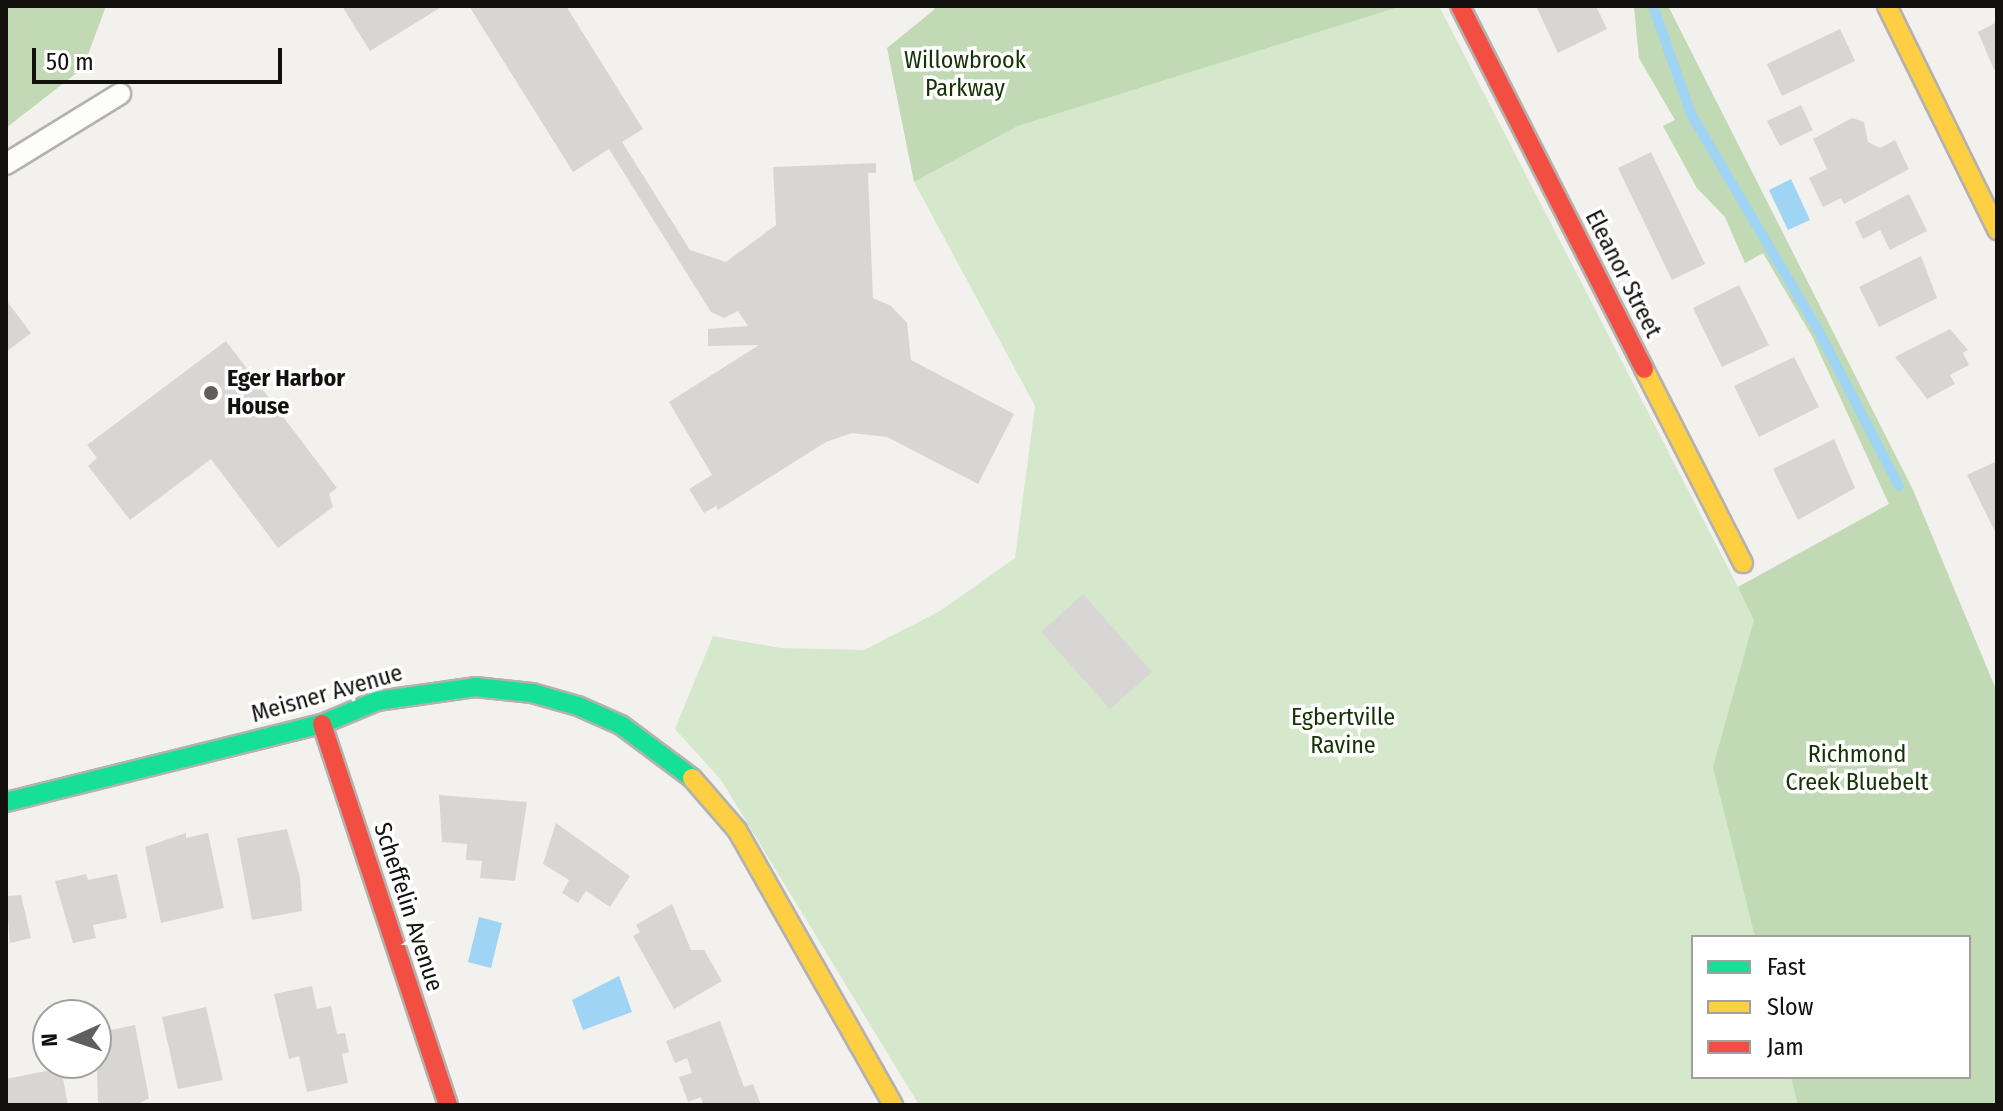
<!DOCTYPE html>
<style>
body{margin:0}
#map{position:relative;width:2003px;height:1111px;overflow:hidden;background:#f3f1ee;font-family:"Fira Sans Condensed",sans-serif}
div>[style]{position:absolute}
.green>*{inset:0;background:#d5e8cb}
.forest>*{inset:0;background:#c1d9b4}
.water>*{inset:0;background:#9fd4f4}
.stream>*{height:10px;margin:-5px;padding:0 5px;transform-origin:5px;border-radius:5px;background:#9fd4f4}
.building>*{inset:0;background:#d8d6d5}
.roads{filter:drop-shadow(2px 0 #b3b2af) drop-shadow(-2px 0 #b3b2af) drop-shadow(0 2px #b3b2af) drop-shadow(0 -2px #b3b2af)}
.lane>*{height:20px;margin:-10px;padding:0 10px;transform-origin:10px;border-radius:10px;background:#fdfdfc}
.fast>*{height:18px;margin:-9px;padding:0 9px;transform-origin:9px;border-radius:9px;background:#16e098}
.slow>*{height:18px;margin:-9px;padding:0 9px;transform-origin:9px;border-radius:9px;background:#ffcf43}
.jam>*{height:18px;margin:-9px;padding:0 9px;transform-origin:9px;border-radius:9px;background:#f24e42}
.dots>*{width:22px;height:22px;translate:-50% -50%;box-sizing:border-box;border:4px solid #fff;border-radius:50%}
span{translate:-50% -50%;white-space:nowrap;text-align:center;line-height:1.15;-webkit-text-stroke:7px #fff;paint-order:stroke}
.park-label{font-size:24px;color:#153305}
.street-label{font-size:24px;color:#12110f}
.poi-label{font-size:24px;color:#12110f;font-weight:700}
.left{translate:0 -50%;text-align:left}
.frame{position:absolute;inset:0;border:8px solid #12110f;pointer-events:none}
.legend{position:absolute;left:1691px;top:935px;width:280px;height:144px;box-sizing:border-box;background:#fff;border:2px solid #a0a09f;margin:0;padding:10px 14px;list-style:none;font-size:24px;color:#12110f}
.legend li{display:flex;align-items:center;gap:16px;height:40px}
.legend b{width:40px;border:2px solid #a0a09f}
.north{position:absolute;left:32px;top:999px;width:80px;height:80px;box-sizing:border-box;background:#fff;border:2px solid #a0a09f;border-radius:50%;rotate:267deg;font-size:22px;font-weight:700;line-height:32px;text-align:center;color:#12110f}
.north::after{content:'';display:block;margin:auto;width:28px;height:36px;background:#615f5d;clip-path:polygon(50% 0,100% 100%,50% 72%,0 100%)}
.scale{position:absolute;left:32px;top:48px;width:250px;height:36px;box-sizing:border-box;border:4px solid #12110f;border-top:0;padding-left:10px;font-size:24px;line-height:28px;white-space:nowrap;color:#12110f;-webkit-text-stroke:6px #fff;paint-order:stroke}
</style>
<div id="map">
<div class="green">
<div style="clip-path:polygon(evenodd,1402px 6px,1439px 6px,1738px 587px,1889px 504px,1812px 336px,1763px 253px,1745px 263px,1725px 217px,1697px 188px,1663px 126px,1675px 120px,1639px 58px,1634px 6px,1668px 6px,1913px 490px,1997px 692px,1997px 1105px,919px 1105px,721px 780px,675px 729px,713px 636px,780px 648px,864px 650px,940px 611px,1015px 558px,1035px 406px,914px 182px,1018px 126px,1402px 6px,1693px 937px,1969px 937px,1969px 1077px,1693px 1077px,1693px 937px)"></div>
</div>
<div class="forest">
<div style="clip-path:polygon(6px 6px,106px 6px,83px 68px,6px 128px)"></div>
<div style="clip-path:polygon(931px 6px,1402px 6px,1018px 126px,914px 182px,887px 48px,935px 9px)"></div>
<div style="clip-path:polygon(1634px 6px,1668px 6px,1913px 490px,1997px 692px,1997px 1105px,1798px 1105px,1791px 1077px,1969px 1077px,1969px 937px,1755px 937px,1713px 767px,1754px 620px,1738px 587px,1889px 504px,1812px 336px,1763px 253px,1745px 263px,1725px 217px,1697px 188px,1663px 126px,1675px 120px,1639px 58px)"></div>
</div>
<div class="water">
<div style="clip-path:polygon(1791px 179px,1810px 220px,1788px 230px,1769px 190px)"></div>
<div style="clip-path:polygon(479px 917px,502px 923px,491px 968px,468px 962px)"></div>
<div style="clip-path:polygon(619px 976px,632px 1012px,583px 1030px,572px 1000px)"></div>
</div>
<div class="stream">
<div style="left:1653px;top:6px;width:114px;rotate:70.6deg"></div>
<div style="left:1691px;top:114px;width:248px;rotate:59.5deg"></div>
<div style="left:1817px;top:328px;width:178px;rotate:62.6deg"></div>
</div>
<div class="building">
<div style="clip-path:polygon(342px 6px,443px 6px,370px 51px)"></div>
<div style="clip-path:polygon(469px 6px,566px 6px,643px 129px,622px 142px,690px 250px,726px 262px,776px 225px,773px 167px,876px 163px,876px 173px,868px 173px,873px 298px,891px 306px,907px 323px,911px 360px,1014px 414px,978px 484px,887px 437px,852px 433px,826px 442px,718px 510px,716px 506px,704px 513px,689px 489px,712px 475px,669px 402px,759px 345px,708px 346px,708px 329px,748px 326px,738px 311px,724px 318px,711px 312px,609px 149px,573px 172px)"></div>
<div style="clip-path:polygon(1536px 6px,1596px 6px,1607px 29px,1558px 53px)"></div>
<div style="clip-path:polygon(1997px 22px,1997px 68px,1994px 70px,1978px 32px)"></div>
<div style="clip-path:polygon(1840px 29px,1855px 61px,1782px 96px,1767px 64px)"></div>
<div style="clip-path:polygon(1801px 105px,1813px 130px,1780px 146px,1767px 121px)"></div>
<div style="clip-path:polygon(1852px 118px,1864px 122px,1868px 142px,1880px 148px,1895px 140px,1909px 169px,1844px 204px,1841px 198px,1823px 207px,1809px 178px,1827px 169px,1813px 139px)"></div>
<div style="clip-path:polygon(1651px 152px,1705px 264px,1672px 280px,1618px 168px)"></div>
<div style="clip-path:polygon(1909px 194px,1927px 231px,1890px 250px,1880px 230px,1863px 239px,1855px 222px)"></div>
<div style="clip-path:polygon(1921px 256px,1937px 298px,1879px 327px,1859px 287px)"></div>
<div style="clip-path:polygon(1739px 285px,1769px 345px,1722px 367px,1693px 308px)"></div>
<div style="clip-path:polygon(6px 300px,31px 333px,6px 352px)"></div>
<div style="clip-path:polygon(1950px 329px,1968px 350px,1963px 353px,1969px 365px,1950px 375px,1955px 384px,1927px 399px,1895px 357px)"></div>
<div style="clip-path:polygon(226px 341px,337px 488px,329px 494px,333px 507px,278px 548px,211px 459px,130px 520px,88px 466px,97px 458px,87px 445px)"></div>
<div style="clip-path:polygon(1794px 357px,1819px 407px,1759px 437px,1734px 386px)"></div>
<div style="clip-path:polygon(1834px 439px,1855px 488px,1798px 520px,1773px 469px)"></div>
<div style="clip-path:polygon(1997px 461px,1997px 536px,1967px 475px)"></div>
<div style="clip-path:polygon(1083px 594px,1152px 672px,1110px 709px,1041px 632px)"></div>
<div style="clip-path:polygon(439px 795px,527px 802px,515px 881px,480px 878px,482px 861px,466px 860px,467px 844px,442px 842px)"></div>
<div style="clip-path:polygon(556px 823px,630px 876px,610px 907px,586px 891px,578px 903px,562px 893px,569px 880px,543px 864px)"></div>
<div style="clip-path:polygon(287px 829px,300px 878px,302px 911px,252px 920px,237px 838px)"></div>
<div style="clip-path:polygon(186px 833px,186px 838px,208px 833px,224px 908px,161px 923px,145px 847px)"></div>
<div style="clip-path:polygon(86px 874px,88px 880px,117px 874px,127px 918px,93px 925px,96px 938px,73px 943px,55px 881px)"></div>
<div style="clip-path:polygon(21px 895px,31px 938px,10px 943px,6px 896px)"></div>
<div style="clip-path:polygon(672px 904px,691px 950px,704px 950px,722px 981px,674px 1009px,633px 936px,640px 932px,636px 925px)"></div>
<div style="clip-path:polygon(312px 986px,317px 1009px,331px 1006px,337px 1034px,345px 1033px,349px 1052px,342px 1054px,348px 1083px,307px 1092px,299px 1056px,289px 1059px,274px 994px)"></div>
<div style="clip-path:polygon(206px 1007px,223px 1080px,178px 1089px,162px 1017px)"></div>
<div style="clip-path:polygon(720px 1021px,744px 1087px,753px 1084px,761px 1105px,703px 1105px,701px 1097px,688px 1102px,679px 1077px,692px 1073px,687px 1058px,675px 1063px,666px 1041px)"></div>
<div style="clip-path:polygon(135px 1025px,149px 1098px,137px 1105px,98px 1105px,96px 1033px)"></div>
<div style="clip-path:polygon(61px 1068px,68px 1105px,6px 1105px,6px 1079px)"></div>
</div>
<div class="roads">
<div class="lane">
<div style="left:6px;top:164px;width:134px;rotate:-31.6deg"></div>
</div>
<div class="fast">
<div style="left:6px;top:802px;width:325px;rotate:-13.9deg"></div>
<div style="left:322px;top:724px;width:60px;rotate:-22.7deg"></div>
<div style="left:377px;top:701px;width:99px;rotate:-8.1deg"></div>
<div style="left:475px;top:687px;width:57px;rotate:6deg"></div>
<div style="left:532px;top:693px;width:48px;rotate:15.8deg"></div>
<div style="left:578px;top:706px;width:47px;rotate:23.8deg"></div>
<div style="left:621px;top:725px;width:89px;rotate:36.7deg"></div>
</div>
<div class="slow">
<div style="left:1887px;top:6px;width:250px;rotate:63.8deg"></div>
<div style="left:1644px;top:369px;width:218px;rotate:63deg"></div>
<div style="left:692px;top:778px;width:69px;rotate:49.1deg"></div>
<div style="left:737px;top:830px;width:316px;rotate:60.4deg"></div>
</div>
<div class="jam">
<div style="left:1460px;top:6px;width:407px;rotate:63.1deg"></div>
<div style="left:322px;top:724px;width:401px;rotate:71.7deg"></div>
</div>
</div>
<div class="dots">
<div style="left:211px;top:393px;background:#615f5d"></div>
</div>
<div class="park-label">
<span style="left:965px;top:75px">Willowbrook<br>Parkway</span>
<span style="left:1343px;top:732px">Egbertville<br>Ravine</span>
<span style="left:1857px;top:769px">Richmond<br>Creek Bluebelt</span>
</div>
<div class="street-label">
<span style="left:1623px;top:274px;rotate:63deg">Eleanor Street</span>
<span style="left:327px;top:694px;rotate:-16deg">Meisner Avenue</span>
<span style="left:408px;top:907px;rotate:72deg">Scheffelin Avenue</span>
</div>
<div class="poi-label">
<span class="left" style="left:227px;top:393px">Eger Harbor<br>House</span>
</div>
<div class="frame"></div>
<ul class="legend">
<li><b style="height:10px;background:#16e098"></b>Fast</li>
<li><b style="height:10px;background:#ffcf43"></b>Slow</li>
<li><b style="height:10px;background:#f24e42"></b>Jam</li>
</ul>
<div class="north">N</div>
<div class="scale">50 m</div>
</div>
